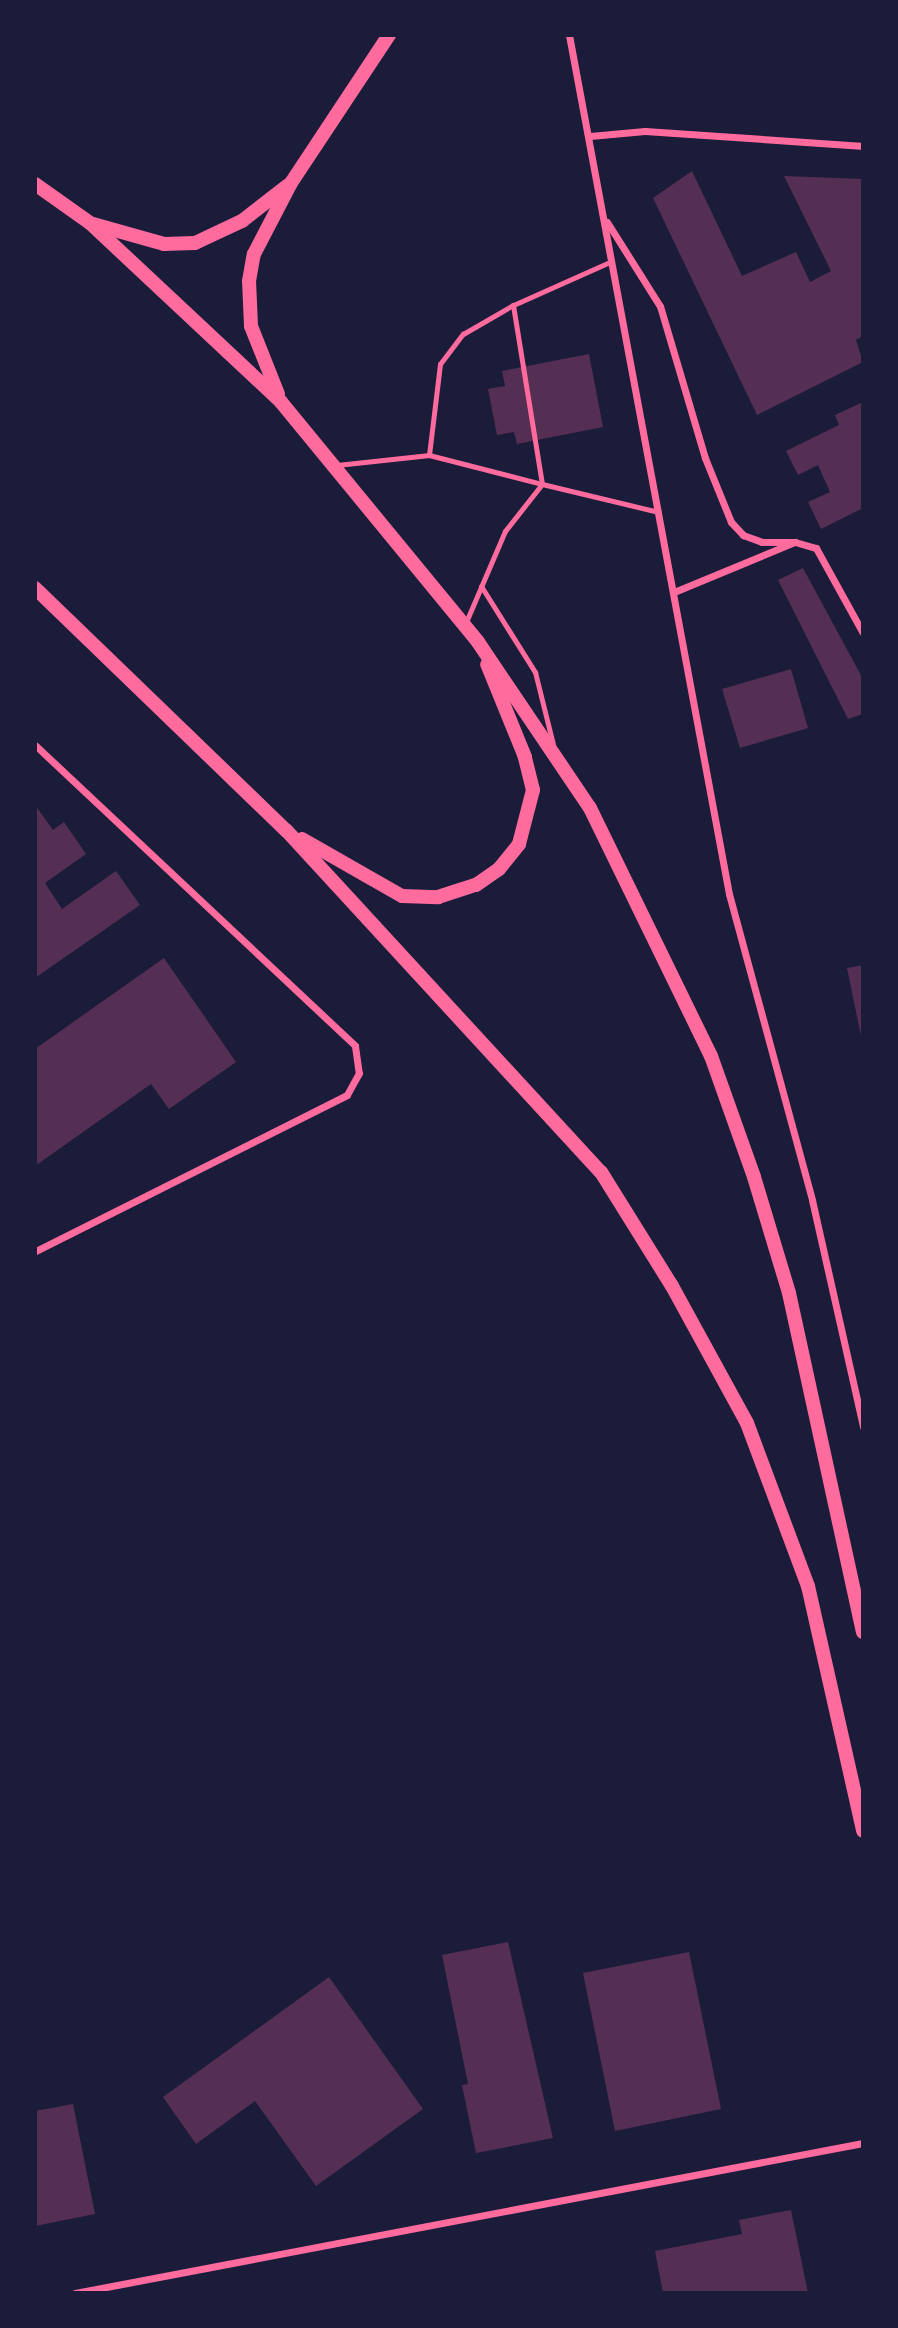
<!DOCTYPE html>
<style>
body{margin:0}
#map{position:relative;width:898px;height:2328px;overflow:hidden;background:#1b1b3a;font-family:"IBM Plex Sans",sans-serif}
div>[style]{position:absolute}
.building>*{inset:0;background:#542f53}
.service>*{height:5px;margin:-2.5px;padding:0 2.5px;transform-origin:2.5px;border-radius:2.5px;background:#ff6b9d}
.minor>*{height:7px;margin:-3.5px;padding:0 3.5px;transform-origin:3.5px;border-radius:3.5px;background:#ff6b9d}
.secondary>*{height:14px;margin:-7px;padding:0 7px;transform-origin:7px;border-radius:7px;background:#ff6b9d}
span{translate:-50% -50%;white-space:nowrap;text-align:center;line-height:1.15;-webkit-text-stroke:6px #1b1b3a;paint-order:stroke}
.frame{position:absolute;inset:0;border:37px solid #1b1b3a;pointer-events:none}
</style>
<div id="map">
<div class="building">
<div style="clip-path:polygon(692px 171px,742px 276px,796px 252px,810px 282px,831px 271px,784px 176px,863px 179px,863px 336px,856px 340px,863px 362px,757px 415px,653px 198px)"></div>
<div style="clip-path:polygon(589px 354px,603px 427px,517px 444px,514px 432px,497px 435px,488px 389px,505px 386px,502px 371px)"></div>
<div style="clip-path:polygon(863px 402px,863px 508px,821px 529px,808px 502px,830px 492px,818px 465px,798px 475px,786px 451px,839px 425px,835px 415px)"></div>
<div style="clip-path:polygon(803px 568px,863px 679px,863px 714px,848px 719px,778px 580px)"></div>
<div style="clip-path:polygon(791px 669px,808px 728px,740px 748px,722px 689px)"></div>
<div style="clip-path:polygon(35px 805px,53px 830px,64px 822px,86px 854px,45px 883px,62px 909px,116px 871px,140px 905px,35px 978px)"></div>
<div style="clip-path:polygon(164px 958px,236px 1062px,169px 1109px,151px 1084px,35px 1166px,35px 1049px)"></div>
<div style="clip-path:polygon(863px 965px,863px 1041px,862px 1041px,847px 968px)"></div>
<div style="clip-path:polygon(508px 1942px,553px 2138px,476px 2153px,462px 2085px,468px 2084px,442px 1955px)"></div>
<div style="clip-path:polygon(689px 1952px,721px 2109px,615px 2131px,583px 1973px)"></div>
<div style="clip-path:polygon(329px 1977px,423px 2109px,316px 2186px,255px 2101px,196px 2144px,163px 2097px)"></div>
<div style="clip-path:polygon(73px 2104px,95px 2214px,35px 2226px,35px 2111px)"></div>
<div style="clip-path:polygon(791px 2210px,808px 2293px,663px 2293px,655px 2251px,742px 2234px,739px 2220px)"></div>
</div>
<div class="service">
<div style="left:612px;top:261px;width:108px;rotate:156deg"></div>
<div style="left:513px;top:305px;width:181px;rotate:80.8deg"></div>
<div style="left:542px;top:484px;width:120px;rotate:13.5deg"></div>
<div style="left:429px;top:455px;width:92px;rotate:-83.1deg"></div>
<div style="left:440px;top:364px;width:38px;rotate:-53deg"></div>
<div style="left:463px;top:334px;width:58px;rotate:-30.1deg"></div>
<div style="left:337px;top:465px;width:93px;rotate:-6.2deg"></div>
<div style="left:429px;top:455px;width:117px;rotate:14.4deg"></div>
<div style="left:542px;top:484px;width:60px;rotate:128.2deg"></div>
<div style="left:505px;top:531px;width:99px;rotate:113.2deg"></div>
<div style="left:481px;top:586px;width:102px;rotate:57.9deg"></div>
<div style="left:535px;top:672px;width:74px;rotate:76deg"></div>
</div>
<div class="minor">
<div style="left:569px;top:35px;width:874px;rotate:79.45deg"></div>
<div style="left:729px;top:894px;width:317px;rotate:74.8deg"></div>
<div style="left:812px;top:1200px;width:233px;rotate:77.3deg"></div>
<div style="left:590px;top:136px;width:55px;rotate:-5.2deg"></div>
<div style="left:645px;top:131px;width:219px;rotate:3.9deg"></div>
<div style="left:607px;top:222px;width:99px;rotate:57.8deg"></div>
<div style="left:660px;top:306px;width:159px;rotate:73.5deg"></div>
<div style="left:705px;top:458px;width:69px;rotate:67.9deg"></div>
<div style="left:731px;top:522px;width:18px;rotate:47deg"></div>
<div style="left:743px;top:535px;width:20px;rotate:20deg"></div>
<div style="left:762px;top:542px;width:33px"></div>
<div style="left:674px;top:592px;width:131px;rotate:-22.5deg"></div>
<div style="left:795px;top:542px;width:22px;rotate:16deg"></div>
<div style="left:816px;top:548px;width:97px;rotate:61.1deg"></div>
<div style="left:35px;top:745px;width:439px;rotate:43.2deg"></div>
<div style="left:355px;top:1046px;width:27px;rotate:82deg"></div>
<div style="left:359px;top:1073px;width:25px;rotate:119deg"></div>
<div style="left:347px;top:1095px;width:349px;rotate:153.4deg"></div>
<div style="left:75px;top:2293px;width:802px;rotate:-10.78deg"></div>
</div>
<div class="secondary">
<div style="left:35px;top:184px;width:67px;rotate:35.3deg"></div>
<div style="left:90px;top:223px;width:262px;rotate:43.1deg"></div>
<div style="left:281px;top:402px;width:310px;rotate:50.6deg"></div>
<div style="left:478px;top:642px;width:200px;rotate:56deg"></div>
<div style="left:590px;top:808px;width:276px;rotate:64deg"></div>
<div style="left:711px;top:1056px;width:128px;rotate:70.4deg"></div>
<div style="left:754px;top:1177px;width:121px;rotate:73.2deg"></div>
<div style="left:789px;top:1293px;width:347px;rotate:77.7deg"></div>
<div style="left:93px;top:224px;width:74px;rotate:15.7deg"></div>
<div style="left:164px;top:244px;width:31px;rotate:-2deg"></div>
<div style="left:195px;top:243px;width:52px;rotate:-25.1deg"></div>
<div style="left:242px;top:221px;width:57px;rotate:-37.9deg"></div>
<div style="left:278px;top:394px;width:73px;rotate:-111.7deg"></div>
<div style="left:251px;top:326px;width:45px;rotate:-92.5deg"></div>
<div style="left:249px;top:281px;width:27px;rotate:-80deg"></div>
<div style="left:254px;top:254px;width:80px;rotate:-62.5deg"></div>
<div style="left:291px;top:183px;width:178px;rotate:-56.5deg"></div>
<div style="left:35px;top:588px;width:349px;rotate:44deg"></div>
<div style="left:286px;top:830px;width:465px;rotate:47.4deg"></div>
<div style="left:601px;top:1172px;width:134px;rotate:58.1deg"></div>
<div style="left:672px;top:1286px;width:156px;rotate:61.3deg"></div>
<div style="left:747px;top:1423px;width:174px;rotate:69.5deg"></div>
<div style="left:808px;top:1586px;width:251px;rotate:77.3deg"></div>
<div style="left:302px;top:839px;width:115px;rotate:29.7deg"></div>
<div style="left:402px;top:896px;width:36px;rotate:2deg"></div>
<div style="left:438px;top:897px;width:40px;rotate:-18deg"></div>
<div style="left:476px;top:885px;width:28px;rotate:-35deg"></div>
<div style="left:499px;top:869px;width:32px;rotate:-51deg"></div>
<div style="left:519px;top:844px;width:56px;rotate:-75.5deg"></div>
<div style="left:533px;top:790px;width:34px;rotate:-104deg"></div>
<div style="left:525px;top:757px;width:100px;rotate:-112.2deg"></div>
</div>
<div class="frame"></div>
</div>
